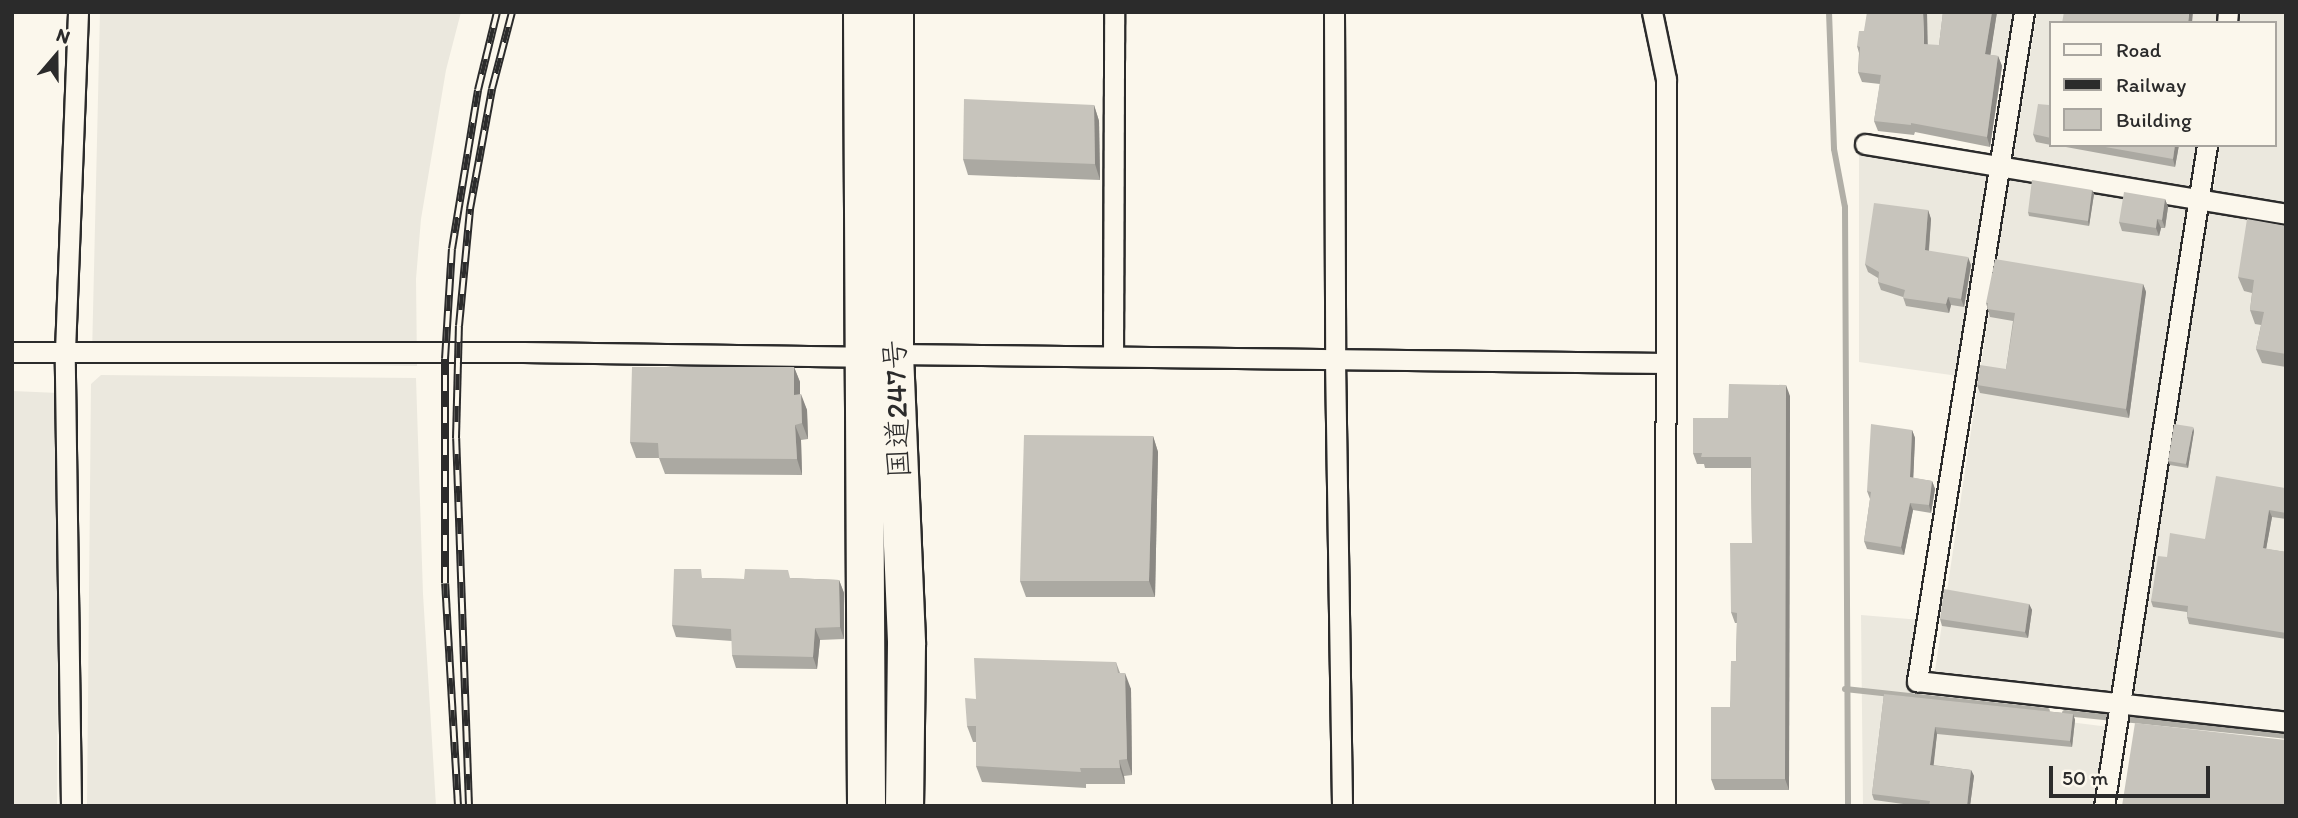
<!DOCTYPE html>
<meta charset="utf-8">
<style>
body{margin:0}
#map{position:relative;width:2298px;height:818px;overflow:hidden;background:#fbf7ec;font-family:Itim,"Klee One",sans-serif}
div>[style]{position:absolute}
.built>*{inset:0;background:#ebe8de}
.stream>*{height:6px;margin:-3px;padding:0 3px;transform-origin:3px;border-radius:3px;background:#b1afa7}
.roads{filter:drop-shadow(2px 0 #2b2b2b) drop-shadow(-2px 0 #2b2b2b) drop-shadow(0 2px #2b2b2b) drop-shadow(0 -2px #2b2b2b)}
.street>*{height:19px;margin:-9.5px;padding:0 9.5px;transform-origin:9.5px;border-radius:9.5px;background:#fbf7ec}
.highway>*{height:37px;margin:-18.5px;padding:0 18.5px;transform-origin:18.5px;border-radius:18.5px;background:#fbf7ec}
.rail>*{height:8px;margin-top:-4px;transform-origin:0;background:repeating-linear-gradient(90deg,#fbf7ec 0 16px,#2b2b2b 0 32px);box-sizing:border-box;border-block:2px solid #2b2b2b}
.wall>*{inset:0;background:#aba9a2}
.shaded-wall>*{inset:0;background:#8b8984}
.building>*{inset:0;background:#c7c4bc}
span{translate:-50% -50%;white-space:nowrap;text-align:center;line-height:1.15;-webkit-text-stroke:5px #fbf7ec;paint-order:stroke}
.street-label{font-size:30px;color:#2b2b2b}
.frame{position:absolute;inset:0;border:14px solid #2b2b2b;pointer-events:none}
.legend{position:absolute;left:2049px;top:21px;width:228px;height:126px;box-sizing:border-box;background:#fbf7ec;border:2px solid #a8a59f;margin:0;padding:9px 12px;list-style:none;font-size:21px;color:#2b2b2b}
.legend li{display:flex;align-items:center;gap:14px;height:35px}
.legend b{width:35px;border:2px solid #a8a59f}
.north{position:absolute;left:21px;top:21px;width:70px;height:70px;-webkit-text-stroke:5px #fbf7ec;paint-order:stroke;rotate:20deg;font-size:19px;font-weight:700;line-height:28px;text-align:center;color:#2b2b2b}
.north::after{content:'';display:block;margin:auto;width:24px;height:32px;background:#2b2b2b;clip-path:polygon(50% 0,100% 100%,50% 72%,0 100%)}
.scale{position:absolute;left:2049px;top:766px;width:161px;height:32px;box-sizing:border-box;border:4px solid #2b2b2b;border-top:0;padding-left:9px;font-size:21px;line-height:24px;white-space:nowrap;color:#2b2b2b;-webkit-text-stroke:5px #fbf7ec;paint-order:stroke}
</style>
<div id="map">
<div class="built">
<div style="clip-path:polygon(100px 12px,461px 12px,446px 70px,421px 219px,416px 279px,417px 366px,97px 359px,92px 355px)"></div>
<div style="clip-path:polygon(1868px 12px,2021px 12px,2014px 62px,1862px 39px)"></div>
<div style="clip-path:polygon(2037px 12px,2220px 12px,2218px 23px,2051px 23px,2051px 145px,2198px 145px,2191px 189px,2013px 160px)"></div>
<div style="clip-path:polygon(2241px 12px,2286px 12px,2286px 204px,2213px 193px,2220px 145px,2275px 145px,2275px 23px,2239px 23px)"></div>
<div style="clip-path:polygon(1859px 153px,1991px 174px,1958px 376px,1859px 362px)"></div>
<div style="clip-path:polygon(2009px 179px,2190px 207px,2111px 696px,1934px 677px)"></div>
<div style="clip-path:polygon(2208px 210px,2286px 222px,2286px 714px,2132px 695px)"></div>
<div style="clip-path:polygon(101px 375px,416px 378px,423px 594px,436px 806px,87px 806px,91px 384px)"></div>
<div style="clip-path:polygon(12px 391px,59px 393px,57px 806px,12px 806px)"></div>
<div style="clip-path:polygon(1861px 615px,1921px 620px,1912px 702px,2109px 727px,2095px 806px,1863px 806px)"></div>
</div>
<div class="stream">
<div style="left:1829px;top:12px;width:137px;rotate:87.9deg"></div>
<div style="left:1834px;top:149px;width:59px;rotate:79.3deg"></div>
<div style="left:1845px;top:207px;width:599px;rotate:89.71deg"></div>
<div style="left:1845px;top:689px;width:203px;rotate:6.2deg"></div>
<div style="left:2065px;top:713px;width:222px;rotate:5.9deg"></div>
</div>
<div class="roads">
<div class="street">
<div style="left:1334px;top:12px;width:347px;rotate:89.8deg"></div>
<div style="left:1335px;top:359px;width:447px;rotate:89.1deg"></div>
<div style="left:1652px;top:12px;width:68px;rotate:78.2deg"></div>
<div style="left:1666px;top:79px;width:727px;rotate:90.08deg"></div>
<div style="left:2024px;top:12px;width:678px;rotate:99.09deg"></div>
<div style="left:1917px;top:681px;width:371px;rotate:6.3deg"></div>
<div style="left:2227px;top:23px;width:11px;rotate:-85deg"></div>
<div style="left:1865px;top:144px;width:427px;rotate:9.4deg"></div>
<div style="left:12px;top:352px;width:511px"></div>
<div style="left:523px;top:352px;width:339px;rotate:0.8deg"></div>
<div style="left:894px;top:354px;width:772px;rotate:0.67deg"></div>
<div style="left:1113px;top:356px;width:344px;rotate:-89.8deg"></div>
<div style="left:71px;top:806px;width:455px;rotate:-90.8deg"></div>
<div style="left:65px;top:351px;width:339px;rotate:-87.8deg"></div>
<div style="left:2104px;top:806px;width:669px;rotate:-81.14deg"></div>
</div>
<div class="highway">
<div style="left:862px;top:12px;width:794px;rotate:89.71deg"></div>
<div style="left:894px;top:12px;width:342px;rotate:90deg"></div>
<div style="left:894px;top:354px;width:290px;rotate:87.6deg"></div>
<div style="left:906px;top:644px;width:162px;rotate:90.7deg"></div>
</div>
</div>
<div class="rail">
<div style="left:458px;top:806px;width:223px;rotate:-93.3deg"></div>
<div style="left:445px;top:583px;width:224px;rotate:-90deg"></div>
<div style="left:445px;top:359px;width:110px;rotate:-86.4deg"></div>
<div style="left:452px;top:249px;width:161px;rotate:-80.7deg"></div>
<div style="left:478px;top:90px;width:80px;rotate:-76.3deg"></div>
<div style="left:469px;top:806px;width:368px;rotate:-92deg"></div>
<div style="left:456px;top:438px;width:112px;rotate:-88.5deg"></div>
<div style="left:459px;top:326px;width:118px;rotate:-84.6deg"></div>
<div style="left:470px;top:209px;width:122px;rotate:-79.6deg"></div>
<div style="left:492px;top:89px;width:80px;rotate:-75.4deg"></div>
</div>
<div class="wall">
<div style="clip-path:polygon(1943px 12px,1997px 12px,1990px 55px,1998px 56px,2002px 66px,1990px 147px,1915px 132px,1914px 135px,1878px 131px,1874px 121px,1880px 84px,1862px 82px,1858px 72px,1859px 53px,1857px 46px,1939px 45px)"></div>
<div style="clip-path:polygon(2051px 91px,2051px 145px,2036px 142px,2033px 134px,2049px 105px)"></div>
<div style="clip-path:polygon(1094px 105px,1099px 121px,1100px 180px,968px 175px,963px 159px)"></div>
<div style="clip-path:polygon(2055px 145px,2179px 145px,2175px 167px)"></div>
<div style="clip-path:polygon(2092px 190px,2094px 194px,2089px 226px,2029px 216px,2028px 212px)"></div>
<div style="clip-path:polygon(2165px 199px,2168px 207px,2165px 228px,2161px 228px,2159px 236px,2122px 231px,2119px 222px)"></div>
<div style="clip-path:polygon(1928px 210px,1931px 219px,1929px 251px,1971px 265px,1964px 307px,1951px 305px,1949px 313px,1906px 306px,1903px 297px,1881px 290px,1878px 282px,1878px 278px,1868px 272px,1865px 264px)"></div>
<div style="clip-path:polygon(2286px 226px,2286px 367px,2262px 363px,2256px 349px,2261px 325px,2255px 324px,2250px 310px,2252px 293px,2244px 291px,2238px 277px)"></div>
<div style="clip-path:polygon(2143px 284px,2146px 292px,2129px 418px,1980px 393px,1977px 385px,2006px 369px,2013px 321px,1990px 317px,1986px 303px)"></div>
<div style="clip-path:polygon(794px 367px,800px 382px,800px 394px,807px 410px,808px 439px,801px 440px,802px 475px,665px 474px,659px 458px,636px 458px,630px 442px)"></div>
<div style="clip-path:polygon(1790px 396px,1789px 790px,1715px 790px,1711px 779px,1730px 707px,1736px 661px,1737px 623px,1735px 623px,1731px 612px,1752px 543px,1751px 468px,1705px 468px,1704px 464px,1697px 464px,1693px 453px,1728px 418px)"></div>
<div style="clip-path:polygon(1912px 430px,1915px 438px,1913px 478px,1932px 481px,1935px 489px,1931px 513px,1913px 510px,1904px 555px,1867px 549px,1864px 541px,1870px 499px,1867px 491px)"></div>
<div style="clip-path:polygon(2194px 431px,2188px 468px,2170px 465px,2168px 461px)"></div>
<div style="clip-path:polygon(1153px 436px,1158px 452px,1155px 597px,1026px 597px,1020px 581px)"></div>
<div style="clip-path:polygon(2286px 480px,2286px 519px,2272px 517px,2266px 549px,2286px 552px,2286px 639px,2189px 624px,2187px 617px,2187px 612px,2153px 607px,2151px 601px,2167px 557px,2205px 539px,2285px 488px)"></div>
<div style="clip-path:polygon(704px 578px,744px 579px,791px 578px,839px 580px,844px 593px,844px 639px,820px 640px,817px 669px,736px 668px,732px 655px,732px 641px,676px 637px,672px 625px)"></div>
<div style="clip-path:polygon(2029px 604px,2032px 610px,2028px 638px,1942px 626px,1940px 619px)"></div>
<div style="clip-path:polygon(1116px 662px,1120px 673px,1131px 689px,1132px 775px,1124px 776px,1125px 784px,1086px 784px,1086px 788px,982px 782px,976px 766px,976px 742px,973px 742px,967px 726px,976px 699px)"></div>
<div style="clip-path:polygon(1884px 694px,2073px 714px,2075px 720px,2072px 747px,1937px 734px,1933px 765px,1971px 770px,1974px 776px,1970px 806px,1918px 806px,1874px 800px,1872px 794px)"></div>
</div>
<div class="shaded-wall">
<div style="clip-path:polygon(1923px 12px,1927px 12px,1928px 54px,1924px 44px)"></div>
<div style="clip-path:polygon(1992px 12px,1997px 12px,1989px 64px,1985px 54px)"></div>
<div style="clip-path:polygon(2189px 12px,2193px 12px,2192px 23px,2188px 23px)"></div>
<div style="clip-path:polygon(1998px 56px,2002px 66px,1990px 147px,1987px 137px)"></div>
<div style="clip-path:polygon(1094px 105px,1099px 121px,1100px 180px,1095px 164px)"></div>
<div style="clip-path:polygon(2175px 145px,2179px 145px,2175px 167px,2173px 159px)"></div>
<div style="clip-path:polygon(2092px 190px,2094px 194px,2089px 226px,2088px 221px)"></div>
<div style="clip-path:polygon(2165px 199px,2168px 207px,2165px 228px,2162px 220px)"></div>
<div style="clip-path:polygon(1928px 210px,1931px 219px,1928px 259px,1925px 250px)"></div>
<div style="clip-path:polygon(2157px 219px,2161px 228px,2159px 236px,2156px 228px)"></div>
<div style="clip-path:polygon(1968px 257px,1971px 265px,1964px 307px,1961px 299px)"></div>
<div style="clip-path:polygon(2143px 284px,2146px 292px,2129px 418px,2126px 409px)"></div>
<div style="clip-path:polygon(1948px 297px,1951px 305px,1949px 313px,1946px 304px)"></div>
<div style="clip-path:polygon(794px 367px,800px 382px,800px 410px,794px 395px)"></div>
<div style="clip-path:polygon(1786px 385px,1790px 396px,1789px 790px,1785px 779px)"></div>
<div style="clip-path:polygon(801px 394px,807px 410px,808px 439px,802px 423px)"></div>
<div style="clip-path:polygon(795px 425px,801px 440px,802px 475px,797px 459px)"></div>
<div style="clip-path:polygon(2193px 427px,2194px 431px,2188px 468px,2186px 464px)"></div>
<div style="clip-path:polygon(1912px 430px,1915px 438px,1913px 485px,1910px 477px)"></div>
<div style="clip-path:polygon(1153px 436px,1158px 452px,1155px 597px,1149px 581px)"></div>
<div style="clip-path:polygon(1932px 481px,1935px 489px,1931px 513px,1929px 505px)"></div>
<div style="clip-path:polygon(1910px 503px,1913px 510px,1904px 555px,1901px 547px)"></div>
<div style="clip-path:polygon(2269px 510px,2272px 517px,2265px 555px,2263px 548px)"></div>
<div style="clip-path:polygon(839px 580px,844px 593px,844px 639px,840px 627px)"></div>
<div style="clip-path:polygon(2029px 604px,2032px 610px,2028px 638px,2025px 632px)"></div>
<div style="clip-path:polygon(815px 628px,820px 640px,817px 669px,813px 657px)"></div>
<div style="clip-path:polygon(1125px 673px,1131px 689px,1132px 775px,1127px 759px)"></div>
<div style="clip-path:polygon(2073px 714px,2075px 720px,2072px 747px,2070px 741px)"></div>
<div style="clip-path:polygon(1935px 727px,1937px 734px,1933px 771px,1930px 765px)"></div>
<div style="clip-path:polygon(1119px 760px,1124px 776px,1125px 784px,1120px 768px)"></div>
<div style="clip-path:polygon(1971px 770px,1974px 776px,1970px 806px,1967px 806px)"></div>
</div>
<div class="building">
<div style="clip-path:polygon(1867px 12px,1923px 12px,1924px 44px,1939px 45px,1943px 12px,1992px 12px,1985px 54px,1998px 56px,1987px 137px,1911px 123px,1911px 125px,1874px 121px,1881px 75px,1858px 72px,1860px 47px,1857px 46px,1859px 31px,1864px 31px)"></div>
<div style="clip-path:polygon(2064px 12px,2189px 12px,2188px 23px,2062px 23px)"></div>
<div style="clip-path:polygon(2051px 91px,2051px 138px,2033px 134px,2038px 104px,2049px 105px)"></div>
<div style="clip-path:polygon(964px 99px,1094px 105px,1095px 164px,963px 159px)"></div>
<div style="clip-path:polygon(2094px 145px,2175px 145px,2173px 159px)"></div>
<div style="clip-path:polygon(2032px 180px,2092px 190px,2088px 221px,2028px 212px)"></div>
<div style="clip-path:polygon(2124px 192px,2165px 199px,2162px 220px,2157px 219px,2156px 228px,2119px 222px)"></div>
<div style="clip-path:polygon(1874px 203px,1928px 210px,1925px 250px,1968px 257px,1961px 299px,1948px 297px,1946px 304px,1903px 298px,1905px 290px,1878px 282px,1879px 272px,1865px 264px)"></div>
<div style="clip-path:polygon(2247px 219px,2286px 226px,2286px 354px,2256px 349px,2264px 312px,2250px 310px,2254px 280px,2238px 277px)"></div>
<div style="clip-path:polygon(1995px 259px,2143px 284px,2126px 409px,1977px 385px,1980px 365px,2006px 369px,2015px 313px,1987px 309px,1988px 303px,1986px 303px)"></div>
<div style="clip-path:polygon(632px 367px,794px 367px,794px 395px,801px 394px,802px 423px,795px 425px,797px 459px,659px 458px,658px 443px,630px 442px)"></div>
<div style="clip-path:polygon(1729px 384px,1786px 385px,1785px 779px,1711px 779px,1711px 707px,1730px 707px,1731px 661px,1736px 661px,1737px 613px,1731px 612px,1730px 543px,1752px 543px,1751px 457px,1701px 457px,1702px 453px,1693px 453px,1693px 418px,1728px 418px)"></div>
<div style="clip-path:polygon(1871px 424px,1912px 430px,1910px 477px,1932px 481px,1929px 505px,1910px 503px,1901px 547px,1864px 541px,1871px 492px,1867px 491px)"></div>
<div style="clip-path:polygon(2174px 424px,2193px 427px,2186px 464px,2168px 461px)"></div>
<div style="clip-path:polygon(1024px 435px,1153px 436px,1149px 581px,1020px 581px)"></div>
<div style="clip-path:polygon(2216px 476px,2285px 488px,2286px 480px,2286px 513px,2269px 510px,2263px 548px,2286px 552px,2286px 633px,2187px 617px,2188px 606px,2151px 601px,2158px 556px,2167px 557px,2170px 533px,2205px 539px)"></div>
<div style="clip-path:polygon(674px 569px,701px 569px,702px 578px,744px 579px,745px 569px,788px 570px,790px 578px,839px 580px,840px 627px,815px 628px,813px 657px,732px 655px,731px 629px,672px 625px)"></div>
<div style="clip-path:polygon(1944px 589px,2029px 604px,2025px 632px,1940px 619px)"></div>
<div style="clip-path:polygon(974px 658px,1116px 662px,1118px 673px,1125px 673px,1127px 759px,1119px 760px,1120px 768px,1080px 768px,1081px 772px,976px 766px,976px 726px,967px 726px,965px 698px,976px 699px)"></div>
<div style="clip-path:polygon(1884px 694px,2073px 714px,2070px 741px,1935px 727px,1930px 765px,1971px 770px,1967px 806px,1929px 806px,1930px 801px,1872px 794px)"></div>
<div style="clip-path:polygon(2135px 723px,2286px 740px,2286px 806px,2122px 806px)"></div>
</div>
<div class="street-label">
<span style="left:897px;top:409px;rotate:-92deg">国道247号</span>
</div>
<div class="frame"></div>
<ul class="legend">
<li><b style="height:9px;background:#fbf7ec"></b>Road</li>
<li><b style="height:9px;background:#2b2b2b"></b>Railway</li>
<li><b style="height:19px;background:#c7c4bc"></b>Building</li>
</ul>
<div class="north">N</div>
<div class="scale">50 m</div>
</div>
